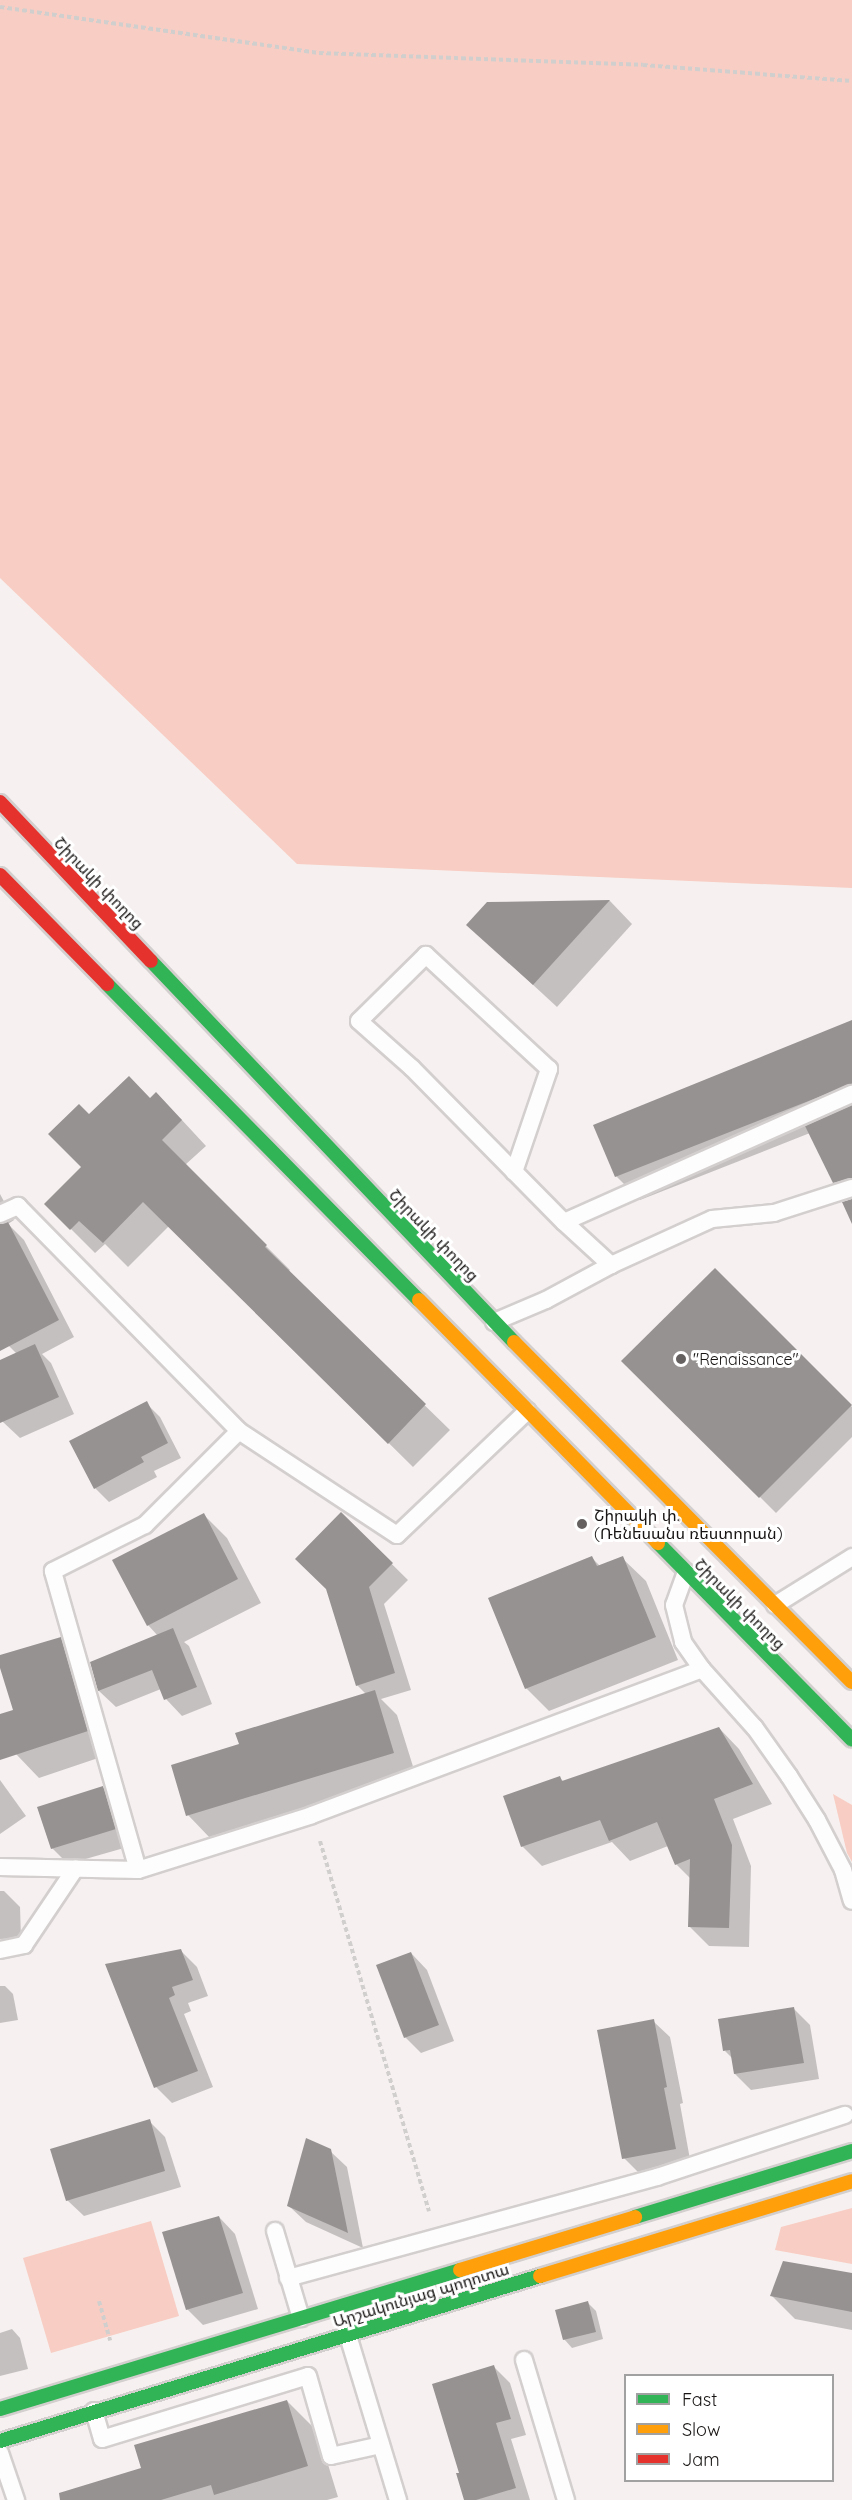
<!DOCTYPE html>
<meta charset="utf-8">
<style>
body{margin:0}
#map{position:relative;width:852px;height:2500px;overflow:hidden;background:#f6f1f0;font-family:Quicksand,"Noto Sans Armenian",sans-serif}
div>[style]{position:absolute}
.green>*{inset:0;background:#f8cdc3}
.shadow>*{inset:0;background:#0003}
.building>*{inset:0;background:#969291}
.path>*{height:4px;margin-top:-2px;transform-origin:0;background:repeating-linear-gradient(90deg,#d1cfce 0 4.5px,transparent 0 7.5px)}
.roads{filter:drop-shadow(2px 0 #d3cfce) drop-shadow(-2px 0 #d3cfce) drop-shadow(0 2px #d3cfce) drop-shadow(0 -2px #d3cfce)}
.lane>*{height:16px;margin:-8px;padding:0 8px;transform-origin:8px;border-radius:8px;background:#fefdfd}
.fast>*{height:14px;margin:-7px;padding:0 7px;transform-origin:7px;border-radius:7px;background:#30b455}
.slow>*{height:14px;margin:-7px;padding:0 7px;transform-origin:7px;border-radius:7px;background:#ff9f0a}
.jam>*{height:14px;margin:-7px;padding:0 7px;transform-origin:7px;border-radius:7px;background:#e5322d}
.dots>*{width:16px;height:16px;translate:-50% -50%;box-sizing:border-box;border:3px solid #fff;border-radius:50%}
span{translate:-50% -50%;white-space:nowrap;text-align:center;line-height:1.15;-webkit-text-stroke:6px #fff;paint-order:stroke}
.street-label{font-size:16px;color:#171413}
.poi-label{font-size:16px;color:#171413}
.left{translate:0 -50%;text-align:left}
.legend{position:absolute;left:624px;top:2374px;width:210px;height:108px;box-sizing:border-box;background:#fff;border:2px solid #a2a1a1;margin:0;padding:8px 10px;list-style:none;font-size:18px;color:#171413}
.legend li{display:flex;align-items:center;gap:12px;height:30px}
.legend b{width:30px;border:2px solid #a2a1a1}
</style>
<div id="map">
<div class="green">
<div style="clip-path:polygon(0 0,852px 0,852px 888px,297px 864px,0 578px)"></div>
<div style="clip-path:polygon(833px 1794px,852px 1805px,852px 1862px,847px 1853px)"></div>
<div style="clip-path:polygon(852px 2208px,852px 2264px,775px 2250px,781px 2227px)"></div>
<div style="clip-path:polygon(151px 2221px,179px 2316px,51px 2353px,23px 2258px)"></div>
</div>
<div class="shadow">
<div style="clip-path:polygon(610px 901px,632px 924px,557px 1007px,468px 925px,488px 904px)"></div>
<div style="clip-path:polygon(852px 1022px,852px 1200px,833px 1181px,810px 1133px,640px 1200px,616px 1176px)"></div>
<div style="clip-path:polygon(151px 1099px,181px 1119px,206px 1146px,185px 1165px,290px 1270px,288px 1272px,450px 1430px,413px 1467px,169px 1226px,128px 1267px,105px 1244px,95px 1253px,46px 1204px,83px 1167px,89px 1116px)"></div>
<div style="clip-path:polygon(0 1194px,14px 1220px,8px 1224px,24px 1240px,74px 1337px,42px 1354px,51px 1363px,74px 1414px,20px 1438px,3px 1422px,0 1414px,0 1362px,17px 1354px,9px 1346px,0 1329px)"></div>
<div style="clip-path:polygon(715px 1270px,852px 1407px,852px 1437px,776px 1513px,623px 1361px)"></div>
<div style="clip-path:polygon(146px 1403px,160px 1417px,181px 1458px,154px 1471px,157px 1477px,109px 1502px,95px 1488px)"></div>
<div style="clip-path:polygon(341px 1514px,408px 1580px,384px 1604px,411px 1690px,381px 1699px,397px 1715px,416px 1776px,211px 1839px,188px 1815px,240px 1745px,366px 1694px,357px 1685px)"></div>
<div style="clip-path:polygon(204px 1515px,227px 1538px,261px 1603px,184px 1642px,189px 1646px,212px 1704px,182px 1716px,166px 1699px,161px 1689px,116px 1707px,99px 1691px,92px 1663px,158px 1636px,148px 1625px)"></div>
<div style="clip-path:polygon(592px 1558px,600px 1566px,622px 1558px,646px 1581px,678px 1660px,549px 1711px,526px 1688px)"></div>
<div style="clip-path:polygon(60px 1638px,84px 1662px,110px 1754px,39px 1778px,16px 1754px,15px 1711px,0 1657px)"></div>
<div style="clip-path:polygon(719px 1728px,739px 1749px,772px 1804px,733px 1819px,751px 1866px,749px 1947px,709px 1946px,689px 1926px,691px 1879px,676px 1864px,668px 1846px,630px 1861px,612px 1842px,542px 1866px,522px 1846px,560px 1778px,564px 1782px)"></div>
<div style="clip-path:polygon(0 1780px,26px 1816px,0 1834px)"></div>
<div style="clip-path:polygon(103px 1788px,119px 1804px,131px 1846px,68px 1864px,52px 1848px)"></div>
<div style="clip-path:polygon(0 1891px,4px 1891px,20px 1907px,21px 1938px,0 1939px)"></div>
<div style="clip-path:polygon(181px 1951px,197px 1967px,208px 1996px,188px 2003px,191px 2011px,184px 2014px,213px 2087px,172px 2103px,156px 2087px,107px 1965px)"></div>
<div style="clip-path:polygon(411px 1953px,427px 1970px,454px 2041px,421px 2053px,405px 2037px)"></div>
<div style="clip-path:polygon(0 1986px,5px 1986px,13px 1994px,18px 2020px,0 2023px)"></div>
<div style="clip-path:polygon(793px 2008px,810px 2025px,819px 2079px,751px 2090px,735px 2074px,733px 2059px,725px 2051px)"></div>
<div style="clip-path:polygon(653px 2021px,670px 2037px,683px 2103px,680px 2104px,691px 2165px,640px 2174px,624px 2158px)"></div>
<div style="clip-path:polygon(149px 2121px,165px 2137px,181px 2187px,84px 2216px,67px 2200px)"></div>
<div style="clip-path:polygon(330px 2151px,347px 2167px,363px 2248px,306px 2222px,289px 2206px)"></div>
<div style="clip-path:polygon(219px 2217px,235px 2234px,258px 2309px,203px 2325px,187px 2309px)"></div>
<div style="clip-path:polygon(852px 2274px,852px 2330px,795px 2319px,772px 2296px)"></div>
<div style="clip-path:polygon(588px 2303px,596px 2311px,603px 2339px,572px 2348px,564px 2339px)"></div>
<div style="clip-path:polygon(12px 2329px,20px 2338px,28px 2369px,0 2376px,0 2333px)"></div>
<div style="clip-path:polygon(494px 2367px,510px 2383px,526px 2435px,511px 2439px,530px 2500px,465px 2500px,461px 2474px)"></div>
<div style="clip-path:polygon(287px 2401px,318px 2432px,338px 2497px,327px 2500px,68px 2500px,143px 2469px)"></div>
</div>
<div class="building">
<div style="clip-path:polygon(610px 900px,533px 985px,466px 925px,487px 902px)"></div>
<div style="clip-path:polygon(852px 1020px,852px 1084px,615px 1177px,593px 1125px)"></div>
<div style="clip-path:polygon(129px 1076px,150px 1098px,156px 1092px,182px 1120px,162px 1140px,267px 1245px,265px 1247px,426px 1404px,388px 1444px,143px 1202px,103px 1243px,79px 1221px,70px 1230px,44px 1204px,81px 1167px,48px 1134px,79px 1104px,89px 1114px)"></div>
<div style="clip-path:polygon(852px 1105px,852px 1178px,833px 1183px,805px 1126px)"></div>
<div style="clip-path:polygon(852px 1199px,852px 1224px,842px 1202px)"></div>
<div style="clip-path:polygon(8px 1222px,59px 1320px,0 1351px,0 1224px)"></div>
<div style="clip-path:polygon(715px 1268px,852px 1405px,759px 1498px,621px 1361px)"></div>
<div style="clip-path:polygon(35px 1344px,59px 1397px,0 1423px,0 1360px)"></div>
<div style="clip-path:polygon(147px 1401px,168px 1443px,141px 1457px,144px 1462px,94px 1489px,69px 1441px)"></div>
<div style="clip-path:polygon(341px 1512px,393px 1563px,369px 1587px,395px 1673px,356px 1686px,326px 1589px,295px 1559px)"></div>
<div style="clip-path:polygon(204px 1513px,238px 1579px,147px 1626px,112px 1560px)"></div>
<div style="clip-path:polygon(592px 1556px,597px 1566px,623px 1556px,656px 1637px,525px 1689px,488px 1598px)"></div>
<div style="clip-path:polygon(173px 1628px,197px 1687px,164px 1700px,152px 1670px,98px 1691px,90px 1662px)"></div>
<div style="clip-path:polygon(61px 1637px,88px 1731px,0 1760px,0 1714px,13px 1710px,0 1668px,0 1655px)"></div>
<div style="clip-path:polygon(375px 1690px,394px 1753px,186px 1816px,171px 1765px,239px 1744px,235px 1733px)"></div>
<div style="clip-path:polygon(719px 1727px,753px 1784px,714px 1799px,732px 1845px,729px 1928px,688px 1927px,690px 1859px,675px 1865px,657px 1822px,609px 1841px,600px 1820px,521px 1847px,503px 1796px,560px 1776px,562px 1781px)"></div>
<div style="clip-path:polygon(103px 1786px,116px 1829px,51px 1849px,37px 1807px)"></div>
<div style="clip-path:polygon(181px 1949px,193px 1980px,172px 1987px,175px 1995px,169px 1998px,198px 2071px,154px 2088px,105px 1964px)"></div>
<div style="clip-path:polygon(411px 1952px,439px 2025px,404px 2038px,376px 1965px)"></div>
<div style="clip-path:polygon(794px 2007px,804px 2063px,734px 2074px,730px 2050px,723px 2051px,718px 2019px)"></div>
<div style="clip-path:polygon(654px 2019px,667px 2087px,664px 2088px,676px 2149px,622px 2159px,597px 2030px)"></div>
<div style="clip-path:polygon(150px 2119px,165px 2171px,66px 2201px,50px 2149px)"></div>
<div style="clip-path:polygon(306px 2138px,331px 2149px,348px 2233px,287px 2206px)"></div>
<div style="clip-path:polygon(219px 2216px,243px 2293px,186px 2310px,162px 2232px)"></div>
<div style="clip-path:polygon(783px 2261px,852px 2273px,852px 2312px,770px 2296px)"></div>
<div style="clip-path:polygon(588px 2301px,596px 2332px,563px 2340px,555px 2310px)"></div>
<div style="clip-path:polygon(494px 2365px,511px 2419px,496px 2423px,516px 2488px,476px 2500px,464px 2500px,456px 2473px,459px 2473px,432px 2384px)"></div>
<div style="clip-path:polygon(287px 2400px,308px 2466px,214px 2495px,211px 2485px,161px 2500px,60px 2500px,59px 2493px,141px 2468px,134px 2445px)"></div>
</div>
<div class="path">
<div style="left:0;top:7px;width:322px;rotate:8.2deg"></div>
<div style="left:319px;top:53px;width:324px;rotate:2.1deg"></div>
<div style="left:643px;top:65px;width:210px;rotate:4.4deg"></div>
<div style="left:320px;top:1841px;width:386px;rotate:73.6deg"></div>
<div style="left:99px;top:2301px;width:41px;rotate:74.2deg"></div>
</div>
<div class="roads">
<div class="lane">
<div style="left:514px;top:1172px;width:109px;rotate:-71.2deg"></div>
<div style="left:549px;top:1069px;width:168px;rotate:-137.2deg"></div>
<div style="left:426px;top:955px;width:94px;rotate:135.4deg"></div>
<div style="left:359px;top:1021px;width:71px;rotate:41.6deg"></div>
<div style="left:412px;top:1068px;width:216px;rotate:45.4deg"></div>
<div style="left:564px;top:1222px;width:64px;rotate:42.5deg"></div>
<div style="left:0;top:1214px;width:20px;rotate:-24deg"></div>
<div style="left:18px;top:1206px;width:315px;rotate:45.5deg"></div>
<div style="left:239px;top:1431px;width:189px;rotate:33.4deg"></div>
<div style="left:397px;top:1535px;width:180px;rotate:-43.6deg"></div>
<div style="left:564px;top:1222px;width:315px;rotate:-24deg"></div>
<div style="left:494px;top:1322px;width:56px;rotate:-22.9deg"></div>
<div style="left:546px;top:1300px;width:74px;rotate:-28.3deg"></div>
<div style="left:611px;top:1265px;width:111px;rotate:-24.5deg"></div>
<div style="left:712px;top:1219px;width:62px;rotate:-5.5deg"></div>
<div style="left:774px;top:1213px;width:82px;rotate:-17.8deg"></div>
<div style="left:686px;top:1572px;width:35px;rotate:110deg"></div>
<div style="left:674px;top:1605px;width:38px;rotate:76deg"></div>
<div style="left:683px;top:1642px;width:33px;rotate:55deg"></div>
<div style="left:702px;top:1669px;width:79px;rotate:48.1deg"></div>
<div style="left:755px;top:1728px;width:59px;rotate:54.7deg"></div>
<div style="left:789px;top:1776px;width:52px;rotate:57.5deg"></div>
<div style="left:817px;top:1820px;width:56px;rotate:62.5deg"></div>
<div style="left:843px;top:1870px;width:32px;rotate:74deg"></div>
<div style="left:775px;top:1605px;width:91px;rotate:-31.9deg"></div>
<div style="left:0;top:1867px;width:138px;rotate:1.2deg"></div>
<div style="left:138px;top:1870px;width:182px;rotate:-17.5deg"></div>
<div style="left:312px;top:1815px;width:416px;rotate:-20.5deg"></div>
<div style="left:138px;top:1870px;width:311px;rotate:-105.9deg"></div>
<div style="left:53px;top:1571px;width:103px;rotate:-26.6deg"></div>
<div style="left:145px;top:1525px;width:133px;rotate:-45deg"></div>
<div style="left:0;top:1950px;width:25px;rotate:-12deg"></div>
<div style="left:24px;top:1945px;width:92px;rotate:-56.1deg"></div>
<div style="left:275px;top:2231px;width:91px;rotate:73.4deg"></div>
<div style="left:288px;top:2278px;width:383px;rotate:-15.3deg"></div>
<div style="left:657px;top:2177px;width:198px;rotate:-18.3deg"></div>
<div style="left:346px;top:2329px;width:179px;rotate:73.1deg"></div>
<div style="left:524px;top:2360px;width:146px;rotate:73.3deg"></div>
<div style="left:94px;top:2411px;width:29px;rotate:74deg"></div>
<div style="left:102px;top:2439px;width:215px;rotate:-17deg"></div>
<div style="left:308px;top:2376px;width:83px;rotate:74deg"></div>
<div style="left:331px;top:2456px;width:51px;rotate:-12.4deg"></div>
<div style="left:0;top:2453px;width:50px;rotate:71.2deg"></div>
</div>
<div class="fast">
<div style="left:151px;top:961px;width:526px;rotate:46.39deg"></div>
<div style="left:107px;top:984px;width:444px;rotate:45.4deg"></div>
<div style="left:658px;top:1543px;width:276px;rotate:45.4deg"></div>
<div style="left:635px;top:2217px;width:227px;rotate:-16.9deg"></div>
<div style="left:0;top:2409px;width:481px;rotate:-16.8deg"></div>
<div style="left:0;top:2441px;width:565px;rotate:-16.99deg"></div>
</div>
<div class="slow">
<div style="left:419px;top:1300px;width:341px;rotate:45.5deg"></div>
<div style="left:514px;top:1342px;width:479px;rotate:45.2deg"></div>
<div style="left:460px;top:2270px;width:183px;rotate:-16.8deg"></div>
<div style="left:540px;top:2276px;width:326px;rotate:-16.9deg"></div>
</div>
<div class="jam">
<div style="left:0;top:802px;width:219px;rotate:46.5deg"></div>
<div style="left:0;top:875px;width:153px;rotate:45.5deg"></div>
</div>
</div>
<div class="dots">
<div style="left:681px;top:1359px;background:#656160"></div>
<div style="left:582px;top:1524px;background:#656160"></div>
</div>
<div class="street-label">
<span style="left:99px;top:883px;rotate:46deg">Շիրակի փողոց</span>
<span style="left:434px;top:1235px;rotate:46deg">Շիրակի փողոց</span>
<span style="left:740px;top:1604px;rotate:45deg">Շիրակի փողոց</span>
<span style="left:421px;top:2295px;rotate:-17deg">Արշակունյաց պողոտա</span>
</div>
<div class="poi-label">
<span class="left" style="left:693px;top:1359px">"Renaissance"</span>
<span class="left" style="left:594px;top:1524px">Շիրակի փ.<br>(Ռենեսանս ռեստորան)</span>
</div>
<ul class="legend">
<li><b style="height:8px;background:#30b455"></b>Fast</li>
<li><b style="height:8px;background:#ff9f0a"></b>Slow</li>
<li><b style="height:8px;background:#e5322d"></b>Jam</li>
</ul>
</div>
